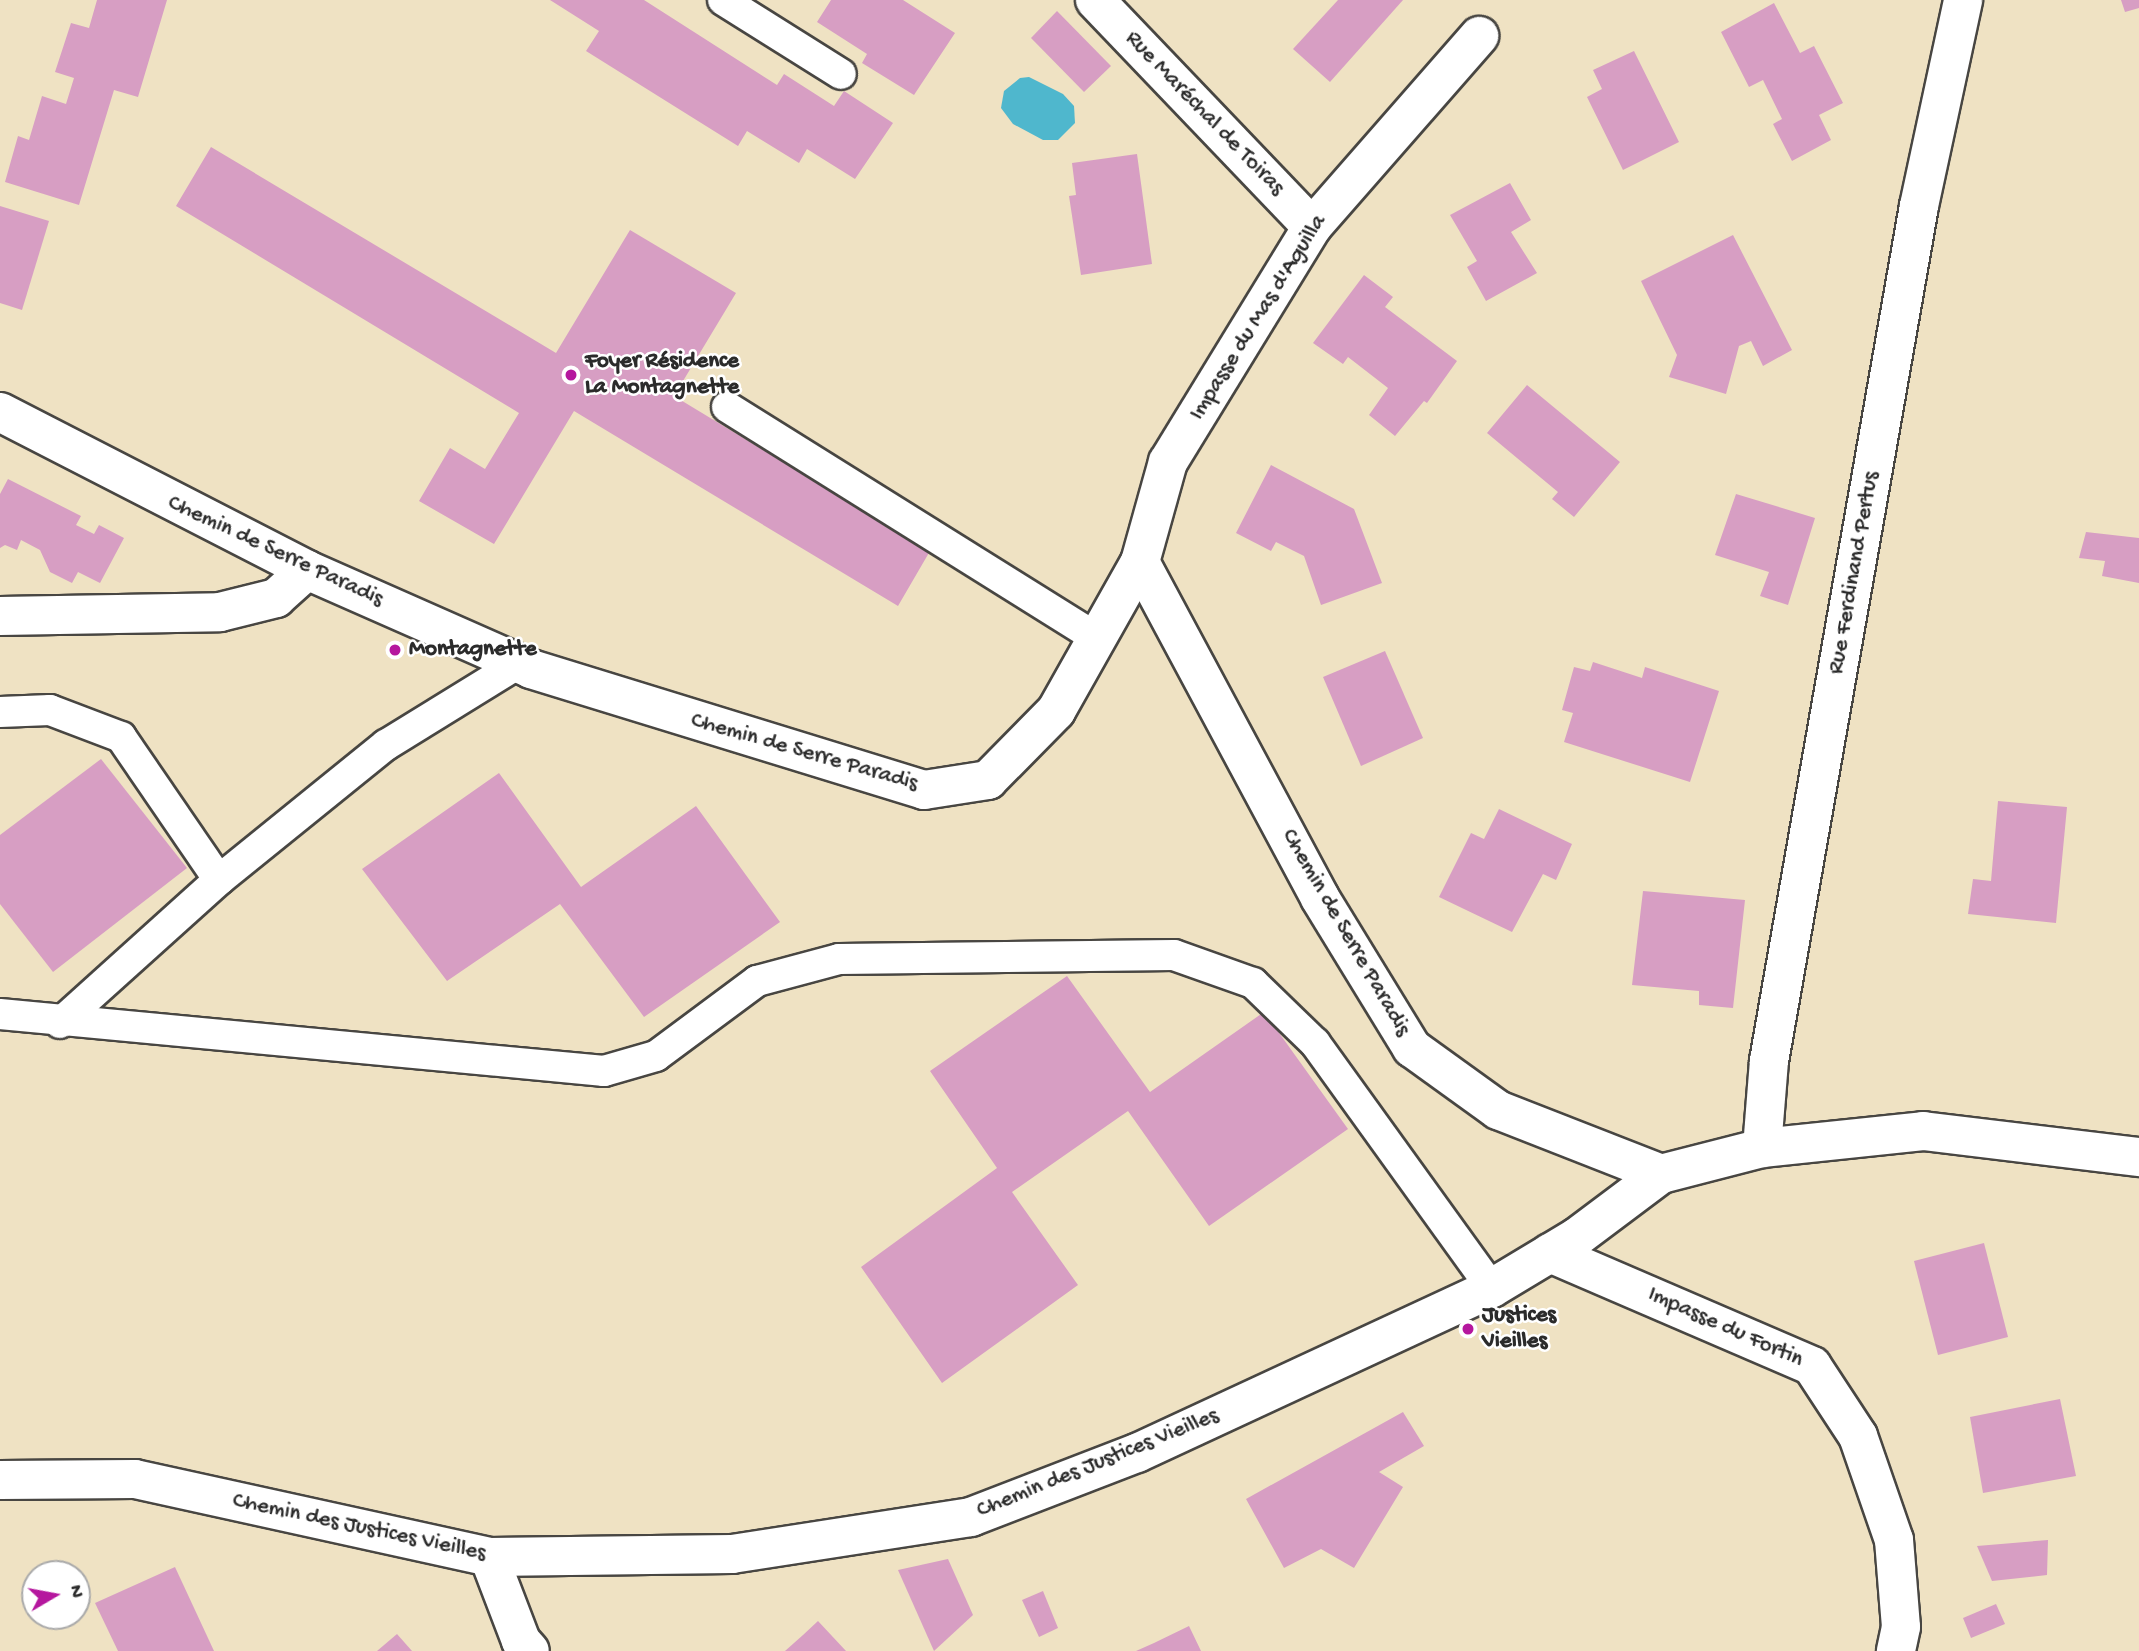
<!DOCTYPE html>
<meta charset="utf-8">
<style>
body{margin:0}
#map{position:relative;width:2139px;height:1651px;overflow:hidden;background:#efe2c3;font-family:"Gochi Hand",sans-serif}
div>[style]{position:absolute}
.water>*{inset:0;background:#4fb7cd}
.building>*{inset:0;background:#d79ec3}
.roads{filter:drop-shadow(2px 0 #484642) drop-shadow(-2px 0 #484642) drop-shadow(0 2px #484642) drop-shadow(0 -2px #484642)}
.lane>*{height:30px;margin:-15px;padding:0 15px;transform-origin:15px;border-radius:15px;background:#fff}
.street>*{height:38px;margin:-19px;padding:0 19px;transform-origin:19px;border-radius:19px;background:#fff}
.secondary>*{height:38px;margin:-19px;padding:0 19px;transform-origin:19px;border-radius:19px;background:#fff}
.dots>*{width:19px;height:19px;translate:-50% -50%;box-sizing:border-box;border:4px solid #fff;border-radius:50%}
span{translate:-50% -50%;white-space:nowrap;text-align:center;line-height:1.15;-webkit-text-stroke:5px #fff;paint-order:stroke}
.street-label{font-size:23px;color:#2b2b2b}
.poi-label{font-size:23px;color:#2b2b2b;font-weight:700}
.left{translate:0 -50%;text-align:left}
.north{position:absolute;left:21px;top:1560px;width:70px;height:70px;box-sizing:border-box;background:#fff;border:2px solid #aaa;border-radius:50%;rotate:80deg;font-size:19px;font-weight:700;line-height:28px;text-align:center;color:#2b2b2b}
.north::after{content:'';display:block;margin:auto;width:24px;height:32px;background:#b5179e;clip-path:polygon(50% 0,100% 100%,50% 72%,0 100%)}
</style>
<div id="map">
<div class="water">
<div style="clip-path:polygon(1029px 77px,1063px 94px,1074px 106px,1075px 123px,1058px 140px,1043px 140px,1013px 124px,1001px 108px,1004px 91px,1020px 78px)"></div>
</div>
<div class="building">
<div style="clip-path:polygon(97px 0,167px 0,138px 97px,114px 90px,79px 205px,5px 182px,18px 136px,29px 140px,42px 96px,66px 104px,74px 78px,55px 72px,71px 23px,89px 28px)"></div>
<div style="clip-path:polygon(550px 0,644px 0,777px 85px,784px 74px,834px 106px,844px 91px,893px 123px,855px 179px,807px 149px,799px 163px,747px 131px,738px 146px,586px 51px,599px 31px)"></div>
<div style="clip-path:polygon(831px 0,903px 0,955px 33px,914px 95px,862px 63px,867px 54px,817px 22px)"></div>
<div style="clip-path:polygon(1338px 0,1403px 0,1330px 82px,1293px 49px)"></div>
<div style="clip-path:polygon(2121px 0,2139px 0,2139px 8px,2125px 12px)"></div>
<div style="clip-path:polygon(1774px 3px,1800px 53px,1814px 46px,1843px 103px,1819px 115px,1831px 140px,1792px 161px,1773px 124px,1782px 119px,1763px 80px,1749px 87px,1721px 32px)"></div>
<div style="clip-path:polygon(1057px 11px,1111px 66px,1084px 92px,1031px 38px)"></div>
<div style="clip-path:polygon(1634px 51px,1679px 142px,1623px 170px,1587px 97px,1602px 89px,1593px 70px)"></div>
<div style="clip-path:polygon(211px 147px,556px 353px,630px 230px,736px 293px,674px 396px,930px 551px,898px 606px,574px 411px,494px 544px,419px 501px,450px 448px,485px 469px,519px 413px,176px 206px)"></div>
<div style="clip-path:polygon(1137px 154px,1152px 264px,1081px 275px,1069px 196px,1076px 195px,1072px 163px)"></div>
<div style="clip-path:polygon(1510px 183px,1531px 220px,1511px 232px,1537px 273px,1486px 301px,1467px 267px,1477px 261px,1450px 215px)"></div>
<div style="clip-path:polygon(0 206px,49px 221px,22px 310px,0 303px)"></div>
<div style="clip-path:polygon(1733px 235px,1792px 350px,1763px 366px,1751px 341px,1739px 346px,1726px 394px,1669px 377px,1677px 355px,1641px 281px)"></div>
<div style="clip-path:polygon(1364px 275px,1393px 297px,1385px 307px,1457px 361px,1427px 403px,1424px 401px,1395px 436px,1369px 415px,1388px 388px,1348px 357px,1343px 364px,1313px 343px)"></div>
<div style="clip-path:polygon(1527px 385px,1620px 462px,1574px 517px,1552px 499px,1558px 492px,1487px 433px)"></div>
<div style="clip-path:polygon(1271px 465px,1354px 509px,1382px 583px,1321px 605px,1304px 556px,1276px 542px,1271px 551px,1236px 533px)"></div>
<div style="clip-path:polygon(8px 479px,81px 516px,76px 525px,94px 534px,99px 525px,124px 538px,100px 583px,78px 572px,72px 583px,50px 572px,40px 550px,21px 540px,17px 550px,5px 545px,0 548px,0 494px)"></div>
<div style="clip-path:polygon(1736px 494px,1815px 518px,1788px 605px,1760px 596px,1769px 572px,1715px 555px)"></div>
<div style="clip-path:polygon(2086px 532px,2139px 538px,2139px 583px,2102px 576px,2105px 561px,2079px 558px)"></div>
<div style="clip-path:polygon(1385px 651px,1423px 738px,1361px 766px,1323px 677px)"></div>
<div style="clip-path:polygon(1593px 662px,1642px 678px,1645px 667px,1719px 691px,1690px 782px,1564px 742px,1573px 713px,1562px 710px,1574px 667px,1590px 671px)"></div>
<div style="clip-path:polygon(101px 759px,187px 868px,53px 972px,0 904px,0 835px)"></div>
<div style="clip-path:polygon(499px 773px,581px 887px,696px 806px,780px 922px,644px 1017px,560px 904px,447px 981px,362px 869px)"></div>
<div style="clip-path:polygon(1998px 801px,2067px 807px,2056px 923px,1968px 914px,1973px 879px,1991px 881px)"></div>
<div style="clip-path:polygon(1499px 809px,1572px 844px,1556px 880px,1543px 874px,1512px 932px,1439px 897px,1471px 833px,1484px 839px)"></div>
<div style="clip-path:polygon(1643px 891px,1745px 900px,1733px 1008px,1699px 1005px,1699px 991px,1632px 985px)"></div>
<div style="clip-path:polygon(1067px 976px,1150px 1092px,1264px 1012px,1348px 1129px,1209px 1226px,1128px 1111px,1012px 1192px,1078px 1285px,942px 1383px,861px 1267px,997px 1168px,930px 1071px)"></div>
<div style="clip-path:polygon(1984px 1243px,2008px 1337px,1938px 1355px,1914px 1261px)"></div>
<div style="clip-path:polygon(2060px 1399px,2076px 1476px,1983px 1493px,1970px 1417px)"></div>
<div style="clip-path:polygon(1403px 1412px,1424px 1446px,1379px 1472px,1403px 1487px,1354px 1568px,1321px 1549px,1284px 1568px,1246px 1499px)"></div>
<div style="clip-path:polygon(2048px 1540px,2047px 1575px,1992px 1581px,1977px 1546px)"></div>
<div style="clip-path:polygon(948px 1559px,973px 1615px,934px 1651px,898px 1570px)"></div>
<div style="clip-path:polygon(175px 1567px,214px 1651px,118px 1651px,95px 1603px)"></div>
<div style="clip-path:polygon(1043px 1591px,1058px 1628px,1039px 1637px,1022px 1600px)"></div>
<div style="clip-path:polygon(1996px 1604px,2005px 1624px,1971px 1638px,1963px 1618px)"></div>
<div style="clip-path:polygon(818px 1621px,846px 1651px,785px 1651px,803px 1635px)"></div>
<div style="clip-path:polygon(1189px 1626px,1201px 1651px,1136px 1651px,1154px 1643px)"></div>
<div style="clip-path:polygon(397px 1634px,412px 1651px,377px 1651px)"></div>
</div>
<div class="roads">
<div class="lane">
<div style="left:723px;top:0;width:139px;rotate:32.1deg"></div>
<div style="left:727px;top:407px;width:436px;rotate:32deg"></div>
<div style="left:0;top:712px;width:50px;rotate:-2.3deg"></div>
<div style="left:50px;top:710px;width:76px;rotate:20.8deg"></div>
<div style="left:121px;top:737px;width:173px;rotate:55.6deg"></div>
<div style="left:0;top:1014px;width:607px;rotate:5.39deg"></div>
<div style="left:604px;top:1071px;width:54px;rotate:-16.1deg"></div>
<div style="left:656px;top:1056px;width:126px;rotate:-36.6deg"></div>
<div style="left:757px;top:981px;width:85px;rotate:-15deg"></div>
<div style="left:839px;top:959px;width:335px;rotate:-0.7deg"></div>
<div style="left:1174px;top:955px;width:84px;rotate:19.5deg"></div>
<div style="left:1253px;top:983px;width:86px;rotate:44.1deg"></div>
<div style="left:1315px;top:1043px;width:302px;rotate:54.2deg"></div>
<div style="left:60px;top:1023px;width:214px;rotate:-42deg"></div>
<div style="left:219px;top:880px;width:215px;rotate:-39deg"></div>
<div style="left:386px;top:745px;width:156px;rotate:-31.7deg"></div>
</div>
<div class="street">
<div style="left:1095px;top:0;width:314px;rotate:46.3deg"></div>
<div style="left:0;top:412px;width:345px;rotate:27.2deg"></div>
<div style="left:307px;top:570px;width:245px;rotate:23.8deg"></div>
<div style="left:531px;top:669px;width:411px;rotate:17.1deg"></div>
<div style="left:924px;top:790px;width:65px;rotate:-8.9deg"></div>
<div style="left:988px;top:780px;width:97px;rotate:-45.4deg"></div>
<div style="left:1056px;top:711px;width:171px;rotate:-60.6deg"></div>
<div style="left:1140px;top:562px;width:381px;rotate:61.8deg"></div>
<div style="left:1320px;top:898px;width:176px;rotate:58.5deg"></div>
<div style="left:1412px;top:1048px;width:106px;rotate:35.8deg"></div>
<div style="left:1498px;top:1110px;width:175px;rotate:21.4deg"></div>
<div style="left:1140px;top:562px;width:104px;rotate:-74.4deg"></div>
<div style="left:1168px;top:462px;width:276px;rotate:-58.5deg"></div>
<div style="left:1312px;top:227px;width:254px;rotate:-48.8deg"></div>
<div style="left:0;top:616px;width:220px;rotate:-1deg"></div>
<div style="left:220px;top:612px;width:58px;rotate:-14deg"></div>
<div style="left:276px;top:598px;width:42px;rotate:-42.1deg"></div>
<div style="left:1762px;top:1148px;width:87px;rotate:-85.4deg"></div>
<div style="left:1769px;top:1061px;width:868px;rotate:-80.05deg"></div>
<div style="left:1919px;top:206px;width:211px;rotate:-77.9deg"></div>
<div style="left:1550px;top:1253px;width:285px;rotate:23.3deg"></div>
<div style="left:1812px;top:1366px;width:84px;rotate:56.7deg"></div>
<div style="left:1858px;top:1436px;width:110px;rotate:70.9deg"></div>
<div style="left:1894px;top:1540px;width:87px;rotate:85.4deg"></div>
<div style="left:1901px;top:1627px;width:25px;rotate:102deg"></div>
</div>
<div class="secondary">
<div style="left:0;top:1480px;width:135px;rotate:-0.4deg"></div>
<div style="left:135px;top:1479px;width:362px;rotate:12.4deg"></div>
<div style="left:489px;top:1557px;width:243px;rotate:-0.7deg"></div>
<div style="left:732px;top:1554px;width:242px;rotate:-8.8deg"></div>
<div style="left:971px;top:1517px;width:178px;rotate:-21.1deg"></div>
<div style="left:1137px;top:1453px;width:391px;rotate:-24.9deg"></div>
<div style="left:1492px;top:1288px;width:99px;rotate:-31deg"></div>
<div style="left:1577px;top:1237px;width:105px;rotate:-36.9deg"></div>
<div style="left:1661px;top:1174px;width:104px;rotate:-14.4deg"></div>
<div style="left:1762px;top:1148px;width:162px;rotate:-6deg"></div>
<div style="left:1923px;top:1131px;width:218px;rotate:6.9deg"></div>
<div style="left:489px;top:1557px;width:90px;rotate:69.1deg"></div>
<div style="left:521px;top:1641px;width:13px;rotate:48deg"></div>
</div>
</div>
<div class="dots">
<div style="left:571px;top:375px;background:#b5179e"></div>
<div style="left:395px;top:650px;background:#b5179e"></div>
<div style="left:1468px;top:1329px;background:#b5179e"></div>
</div>
<div class="street-label">
<span style="left:1204px;top:114px;rotate:46deg">Rue Maréchal de Toiras</span>
<span style="left:1259px;top:318px;rotate:-58deg">Impasse du Mas d'Aguilla</span>
<span style="left:275px;top:552px;rotate:25deg">Chemin de Serre Paradis</span>
<span style="left:1855px;top:573px;rotate:-80deg">Rue Ferdinand Pertus</span>
<span style="left:804px;top:753px;rotate:16deg">Chemin de Serre Paradis</span>
<span style="left:1345px;top:933px;rotate:60deg">Chemin de Serre Paradis</span>
<span style="left:1725px;top:1328px;rotate:24deg">Impasse du Fortin</span>
<span style="left:1098px;top:1464px;rotate:-22deg">Chemin des Justices Vieilles</span>
<span style="left:359px;top:1528px;rotate:12deg">Chemin des Justices Vieilles</span>
</div>
<div class="poi-label">
<span class="left" style="left:585px;top:375px">Foyer Résidence<br>La Montagnette</span>
<span class="left" style="left:409px;top:650px">Montagnette</span>
<span class="left" style="left:1482px;top:1329px">Justices<br>Vieilles</span>
</div>
<div class="north">N</div>
</div>
